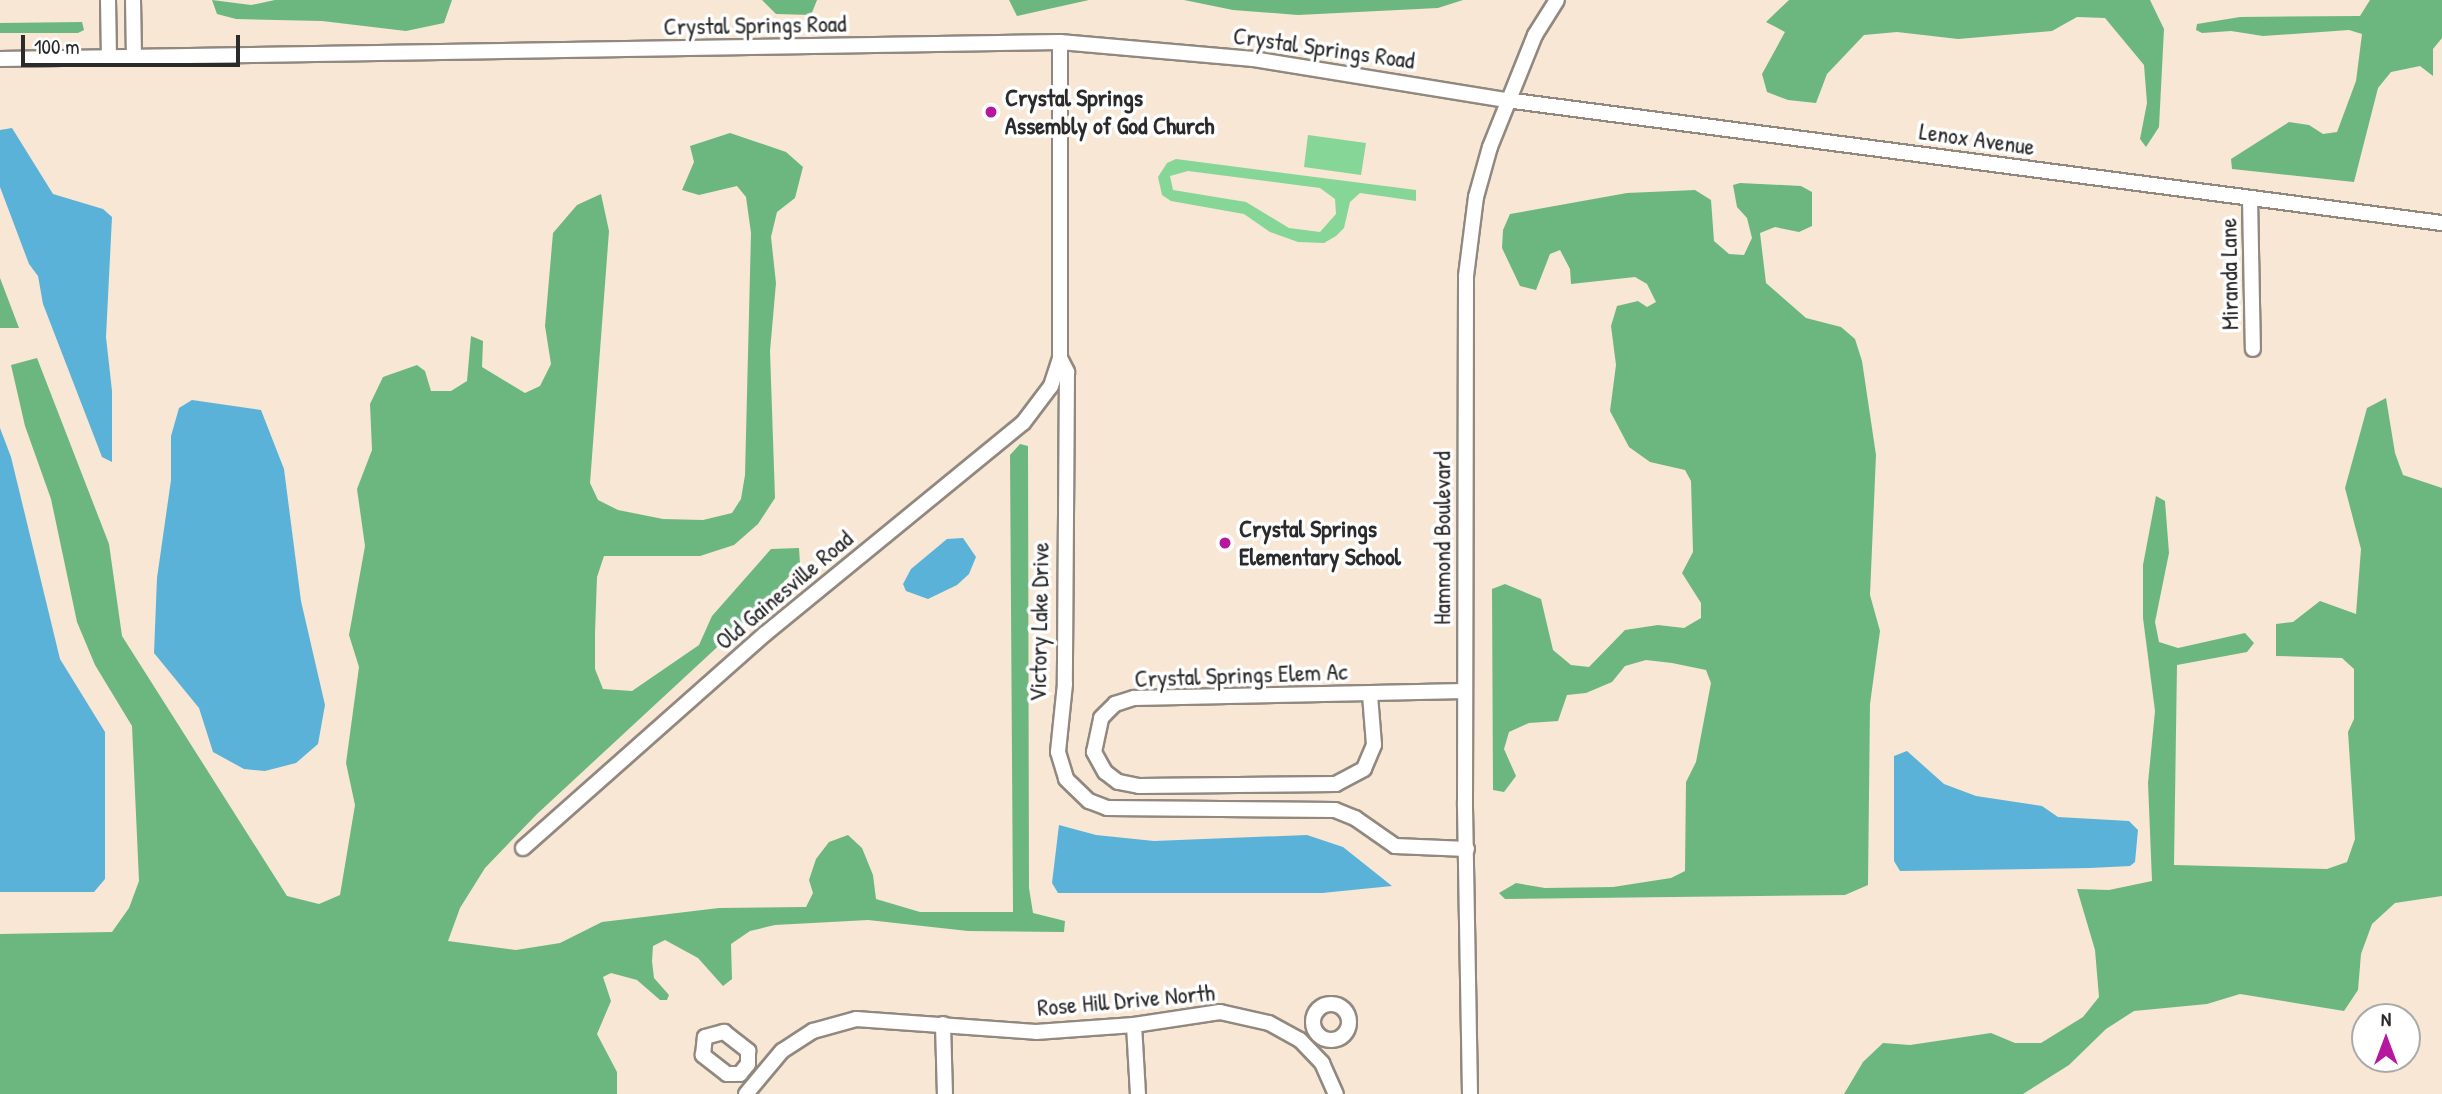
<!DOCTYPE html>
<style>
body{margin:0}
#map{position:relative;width:2442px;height:1094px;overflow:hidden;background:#f7e7d4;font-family:"Patrick Hand",sans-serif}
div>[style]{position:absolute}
.green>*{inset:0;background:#85d697}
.forest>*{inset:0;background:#6cb780}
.water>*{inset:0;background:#5bb2d8}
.roads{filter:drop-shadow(2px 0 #918980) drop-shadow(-2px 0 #918980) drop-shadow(0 2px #918980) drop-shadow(0 -2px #918980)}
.minor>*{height:14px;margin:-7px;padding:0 7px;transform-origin:7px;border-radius:7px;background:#fff}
.minor>.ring{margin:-7px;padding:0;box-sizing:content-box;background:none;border:14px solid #fff;border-radius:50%}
.dots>*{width:19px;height:19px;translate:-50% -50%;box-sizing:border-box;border:4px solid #fff;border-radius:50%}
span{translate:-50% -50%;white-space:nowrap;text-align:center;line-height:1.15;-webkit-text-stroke:7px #fff;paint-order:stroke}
.street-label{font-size:24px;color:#2b2b2b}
.poi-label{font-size:24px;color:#2b2b2b;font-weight:700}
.left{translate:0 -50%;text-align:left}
.north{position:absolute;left:2351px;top:1003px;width:70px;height:70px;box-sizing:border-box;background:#fff;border:2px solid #aaa;border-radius:50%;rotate:0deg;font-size:19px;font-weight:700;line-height:28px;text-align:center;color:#2b2b2b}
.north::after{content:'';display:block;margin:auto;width:24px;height:32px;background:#b5179e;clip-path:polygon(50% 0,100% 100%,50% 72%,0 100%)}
.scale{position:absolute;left:21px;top:35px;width:219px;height:32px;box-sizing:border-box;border:4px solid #2b2b2b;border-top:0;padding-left:9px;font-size:21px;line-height:24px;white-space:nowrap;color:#2b2b2b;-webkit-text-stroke:5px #fff;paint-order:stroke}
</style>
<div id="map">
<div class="green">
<div style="clip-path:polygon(1308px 135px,1366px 143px,1361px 175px,1304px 167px)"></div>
<div style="clip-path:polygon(evenodd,1176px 159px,1416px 190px,1416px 201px,1360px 193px,1350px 202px,1344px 228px,1336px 236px,1324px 243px,1298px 242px,1270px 232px,1244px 214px,1171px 201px,1162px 195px,1158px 177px,1167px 163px,1176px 159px,1188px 171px,1320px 188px,1335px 199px,1336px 214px,1320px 232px,1289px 228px,1246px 202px,1173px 190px,1170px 176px,1188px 171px)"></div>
</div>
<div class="forest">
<div style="clip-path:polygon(212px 0,251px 5px,275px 0,452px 0,444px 23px,406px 31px,322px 21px,236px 19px,217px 14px)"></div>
<div style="clip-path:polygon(762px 0,817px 0,811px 15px,776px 14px)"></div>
<div style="clip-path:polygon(1009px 0,1089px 0,1017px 16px)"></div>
<div style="clip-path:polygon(1184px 0,1463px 0,1438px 8px,1298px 15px,1233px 10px)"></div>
<div style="clip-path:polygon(1789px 0,2150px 0,2164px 29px,2159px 127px,2146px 147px,2140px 139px,2147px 103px,2144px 65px,2105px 18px,2077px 17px,2052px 31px,1958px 39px,1897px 32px,1864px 35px,1827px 74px,1816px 103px,1788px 100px,1767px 92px,1762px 74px,1785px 32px,1766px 22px)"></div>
<div style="clip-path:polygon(2370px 0,2442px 0,2442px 38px,2433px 49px,2433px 76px,2420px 66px,2391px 72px,2378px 88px,2354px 182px,2232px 169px,2231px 159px,2289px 122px,2309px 125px,2323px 134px,2337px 132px,2356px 81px,2362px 34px,2349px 30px,2263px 36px,2231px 31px,2202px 33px,2196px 30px,2197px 24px,2240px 17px,2360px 16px)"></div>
<div style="clip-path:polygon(82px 22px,84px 30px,78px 33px,0 33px,0 23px)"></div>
<div style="clip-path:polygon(730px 133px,786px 152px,803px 167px,795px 198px,777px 212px,771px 237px,776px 283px,770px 351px,775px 498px,758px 524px,734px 545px,700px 556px,604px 556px,597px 577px,595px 633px,595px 669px,603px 689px,632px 691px,699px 645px,712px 616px,771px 549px,799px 548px,800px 564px,767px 601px,537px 814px,485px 868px,460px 908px,448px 941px,516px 950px,560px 943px,602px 922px,719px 908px,806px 907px,813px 893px,809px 880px,816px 859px,829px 842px,848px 835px,862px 848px,873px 875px,876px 899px,920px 912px,1013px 912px,1010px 455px,1020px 444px,1028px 446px,1029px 888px,1033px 913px,1065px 921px,1064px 932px,968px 931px,868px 920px,775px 925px,750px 931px,731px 944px,732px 979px,723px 986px,698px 958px,665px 940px,653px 946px,652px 961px,654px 978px,669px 995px,667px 1000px,660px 1000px,637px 980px,611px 973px,603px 977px,611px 1001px,597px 1034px,617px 1072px,617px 1094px,0 1094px,0 934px,112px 932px,129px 908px,139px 881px,132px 726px,95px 665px,77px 622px,51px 499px,25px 426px,11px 365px,37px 358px,109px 544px,122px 636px,287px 896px,319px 904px,340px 895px,355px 805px,346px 763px,359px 667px,349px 635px,365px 546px,357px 489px,372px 450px,370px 404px,383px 377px,417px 365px,425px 371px,431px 391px,451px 391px,467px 381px,471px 336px,483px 341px,482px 367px,525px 393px,540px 386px,551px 364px,545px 326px,553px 233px,577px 205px,601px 194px,609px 231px,590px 483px,598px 500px,618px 510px,663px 519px,703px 520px,732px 513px,741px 499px,745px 475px,751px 233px,746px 197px,737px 186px,699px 195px,682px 190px,694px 162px,690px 146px)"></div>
<div style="clip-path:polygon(1740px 183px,1801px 186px,1812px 192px,1812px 226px,1799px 232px,1775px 227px,1760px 233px,1766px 283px,1806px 318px,1841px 327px,1855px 339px,1862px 361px,1876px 455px,1870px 595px,1880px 631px,1870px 704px,1868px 885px,1845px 895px,1505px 899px,1499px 893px,1516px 883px,1545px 888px,1613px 887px,1671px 878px,1685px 871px,1686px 782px,1696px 762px,1711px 683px,1706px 670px,1672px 663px,1646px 660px,1625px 666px,1612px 682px,1586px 693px,1567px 695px,1558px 721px,1529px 723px,1509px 732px,1504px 749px,1516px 776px,1504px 792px,1493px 790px,1492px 589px,1505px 584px,1541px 599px,1553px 650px,1571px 665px,1589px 667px,1625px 630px,1658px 625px,1684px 628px,1701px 618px,1701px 603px,1682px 573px,1693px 552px,1691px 481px,1685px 470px,1650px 462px,1629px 447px,1610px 411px,1616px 365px,1611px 326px,1617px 306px,1638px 301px,1647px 307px,1656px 302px,1647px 284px,1635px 277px,1571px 284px,1570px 269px,1560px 250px,1550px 254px,1536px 290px,1520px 286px,1502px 248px,1503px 230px,1510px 214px,1627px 193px,1695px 190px,1711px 200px,1714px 241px,1729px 254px,1744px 255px,1752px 238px,1747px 218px,1737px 207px,1733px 185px)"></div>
<div style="clip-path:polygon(0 278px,19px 328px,0 328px)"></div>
<div style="clip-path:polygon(2386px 398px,2395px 453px,2403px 475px,2442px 488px,2442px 896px,2395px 903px,2372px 924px,2361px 954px,2358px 990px,2344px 1011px,2240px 994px,2207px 1004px,2134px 1011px,2106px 1029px,2069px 1065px,2023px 1094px,1844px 1094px,1863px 1062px,1883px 1043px,1910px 1045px,1991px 1033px,2015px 1043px,2041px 1043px,2083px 1017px,2099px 997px,2095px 950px,2077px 889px,2109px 890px,2152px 881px,2148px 783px,2155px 711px,2143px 618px,2143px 565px,2156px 496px,2165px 501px,2169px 553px,2155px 622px,2159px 642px,2178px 648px,2245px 633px,2254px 643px,2247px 652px,2177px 665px,2174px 865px,2327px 869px,2347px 862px,2355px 839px,2348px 732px,2354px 719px,2354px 669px,2342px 658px,2276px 656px,2276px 624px,2293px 622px,2320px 601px,2356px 614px,2361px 549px,2345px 488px,2367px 408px)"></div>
</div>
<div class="water">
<div style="clip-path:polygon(12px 128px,53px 194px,103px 209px,112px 217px,106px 337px,112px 391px,112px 462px,102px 457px,43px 304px,38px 276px,29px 264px,0 187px,0 130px)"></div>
<div style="clip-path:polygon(192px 400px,261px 410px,284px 469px,301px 601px,325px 705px,318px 744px,296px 763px,265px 771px,244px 769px,213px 752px,199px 708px,154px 653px,157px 578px,171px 480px,171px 436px,179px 408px)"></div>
<div style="clip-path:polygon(0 428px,11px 457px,60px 659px,105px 732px,105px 879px,94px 892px,0 892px)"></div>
<div style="clip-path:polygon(963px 538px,976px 557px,969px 574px,957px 585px,928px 599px,906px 591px,903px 584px,911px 569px,947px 539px)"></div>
<div style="clip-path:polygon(1907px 751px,1944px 784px,1976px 796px,2042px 806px,2058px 817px,2129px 821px,2138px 830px,2135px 862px,2130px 866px,2090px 868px,1900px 871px,1894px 861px,1894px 756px)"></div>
<div style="clip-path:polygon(1059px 825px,1096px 835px,1154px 841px,1307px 835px,1343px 847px,1392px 886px,1322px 893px,1058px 893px,1052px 883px)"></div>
</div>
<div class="roads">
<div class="minor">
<div style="left:108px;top:0;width:57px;rotate:89deg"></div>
<div style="left:133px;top:0;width:56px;rotate:89deg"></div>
<div style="left:1060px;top:42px;width:316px;rotate:90deg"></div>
<div style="left:1060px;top:358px;width:16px;rotate:63deg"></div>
<div style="left:1067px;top:372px;width:312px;rotate:90.4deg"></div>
<div style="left:1065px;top:684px;width:68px;rotate:95.9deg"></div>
<div style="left:1058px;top:752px;width:28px;rotate:73deg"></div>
<div style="left:1066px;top:779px;width:32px;rotate:44deg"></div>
<div style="left:1089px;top:801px;width:19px;rotate:21deg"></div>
<div style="left:1107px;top:808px;width:228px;rotate:0.5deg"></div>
<div style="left:1335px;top:810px;width:22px;rotate:22deg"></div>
<div style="left:1355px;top:818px;width:49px;rotate:35deg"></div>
<div style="left:1395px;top:846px;width:72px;rotate:2.4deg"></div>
<div style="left:0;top:59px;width:1060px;rotate:-0.92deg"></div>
<div style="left:1060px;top:42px;width:194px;rotate:5deg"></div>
<div style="left:1253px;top:59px;width:256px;rotate:9.2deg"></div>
<div style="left:1506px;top:100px;width:944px;rotate:7.49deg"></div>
<div style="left:2250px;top:198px;width:151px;rotate:88.9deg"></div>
<div style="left:1370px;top:695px;width:50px;rotate:85.4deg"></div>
<div style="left:1374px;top:745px;width:26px;rotate:113deg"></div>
<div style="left:1364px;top:769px;width:32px;rotate:152deg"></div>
<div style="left:1336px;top:784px;width:197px;rotate:179.4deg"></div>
<div style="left:1139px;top:786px;width:21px;rotate:-169deg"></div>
<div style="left:1118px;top:782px;width:16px;rotate:-142deg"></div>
<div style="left:1105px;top:772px;width:23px;rotate:-119deg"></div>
<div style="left:1094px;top:752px;width:35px;rotate:-78deg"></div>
<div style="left:1101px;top:718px;width:20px;rotate:-45deg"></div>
<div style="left:1115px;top:704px;width:20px;rotate:-18deg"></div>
<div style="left:1134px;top:698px;width:331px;rotate:-1.2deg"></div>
<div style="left:523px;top:848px;width:323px;rotate:-41.5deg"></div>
<div style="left:765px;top:634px;width:333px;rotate:-39.3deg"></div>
<div style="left:1023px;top:423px;width:46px;rotate:-52.9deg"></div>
<div style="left:1051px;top:386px;width:29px;rotate:-72deg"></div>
<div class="ring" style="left:1313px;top:1004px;width:22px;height:22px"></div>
<div style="left:943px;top:1024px;width:70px;rotate:88.4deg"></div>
<div style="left:1134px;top:1025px;width:69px;rotate:86.7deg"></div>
<div style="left:724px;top:1032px;width:31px;rotate:38deg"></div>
<div style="left:748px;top:1051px;width:13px;rotate:90deg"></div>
<div style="left:748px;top:1064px;width:13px;rotate:129deg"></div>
<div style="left:740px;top:1074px;width:13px;rotate:180deg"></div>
<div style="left:727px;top:1074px;width:31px;rotate:-142deg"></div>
<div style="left:703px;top:1055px;width:18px;rotate:-84deg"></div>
<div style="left:705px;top:1037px;width:20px;rotate:-15deg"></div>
<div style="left:746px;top:1094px;width:56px;rotate:-50.1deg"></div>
<div style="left:782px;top:1051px;width:37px;rotate:-33deg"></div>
<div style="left:813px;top:1031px;width:45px;rotate:-15.6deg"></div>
<div style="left:856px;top:1019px;width:180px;rotate:4.1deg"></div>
<div style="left:1036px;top:1032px;width:98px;rotate:-4.1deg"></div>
<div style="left:1134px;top:1025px;width:87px;rotate:-8.6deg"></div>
<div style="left:1220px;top:1012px;width:50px;rotate:12.7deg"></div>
<div style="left:1269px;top:1023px;width:35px;rotate:29deg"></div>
<div style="left:1300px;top:1040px;width:32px;rotate:46deg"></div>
<div style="left:1322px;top:1063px;width:34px;rotate:66deg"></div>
<div style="left:1470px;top:1094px;width:292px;rotate:-91deg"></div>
<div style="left:1465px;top:802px;width:526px;rotate:-89.89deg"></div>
<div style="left:1466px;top:276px;width:80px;rotate:-82.8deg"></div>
<div style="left:1476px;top:197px;width:52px;rotate:-74.4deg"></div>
<div style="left:1490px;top:147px;width:121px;rotate:-68.1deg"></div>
<div style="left:1535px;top:35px;width:41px;rotate:-57.8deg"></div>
</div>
</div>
<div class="dots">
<div style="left:991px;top:112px;background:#b5179e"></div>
<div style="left:1225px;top:543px;background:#b5179e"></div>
</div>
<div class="street-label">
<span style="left:755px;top:25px;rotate:-1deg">Crystal Springs Road</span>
<span style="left:1324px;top:48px;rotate:8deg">Crystal Springs Road</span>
<span style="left:1977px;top:139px;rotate:8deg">Lenox Avenue</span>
<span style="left:2229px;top:274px;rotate:-91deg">Miranda Lane</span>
<span style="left:1442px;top:538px;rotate:-90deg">Hammond Boulevard</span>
<span style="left:784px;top:590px;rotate:-40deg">Old Gainesville Road</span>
<span style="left:1039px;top:622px;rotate:-89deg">Victory Lake Drive</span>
<span style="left:1241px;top:675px;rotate:-2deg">Crystal Springs Elem Ac</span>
<span style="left:1126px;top:1000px;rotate:-5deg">Rose Hill Drive North</span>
</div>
<div class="poi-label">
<span class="left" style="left:1005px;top:112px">Crystal Springs<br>Assembly of God Church</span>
<span class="left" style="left:1239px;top:543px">Crystal Springs<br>Elementary School</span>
</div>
<div class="north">N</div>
<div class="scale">100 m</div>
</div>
